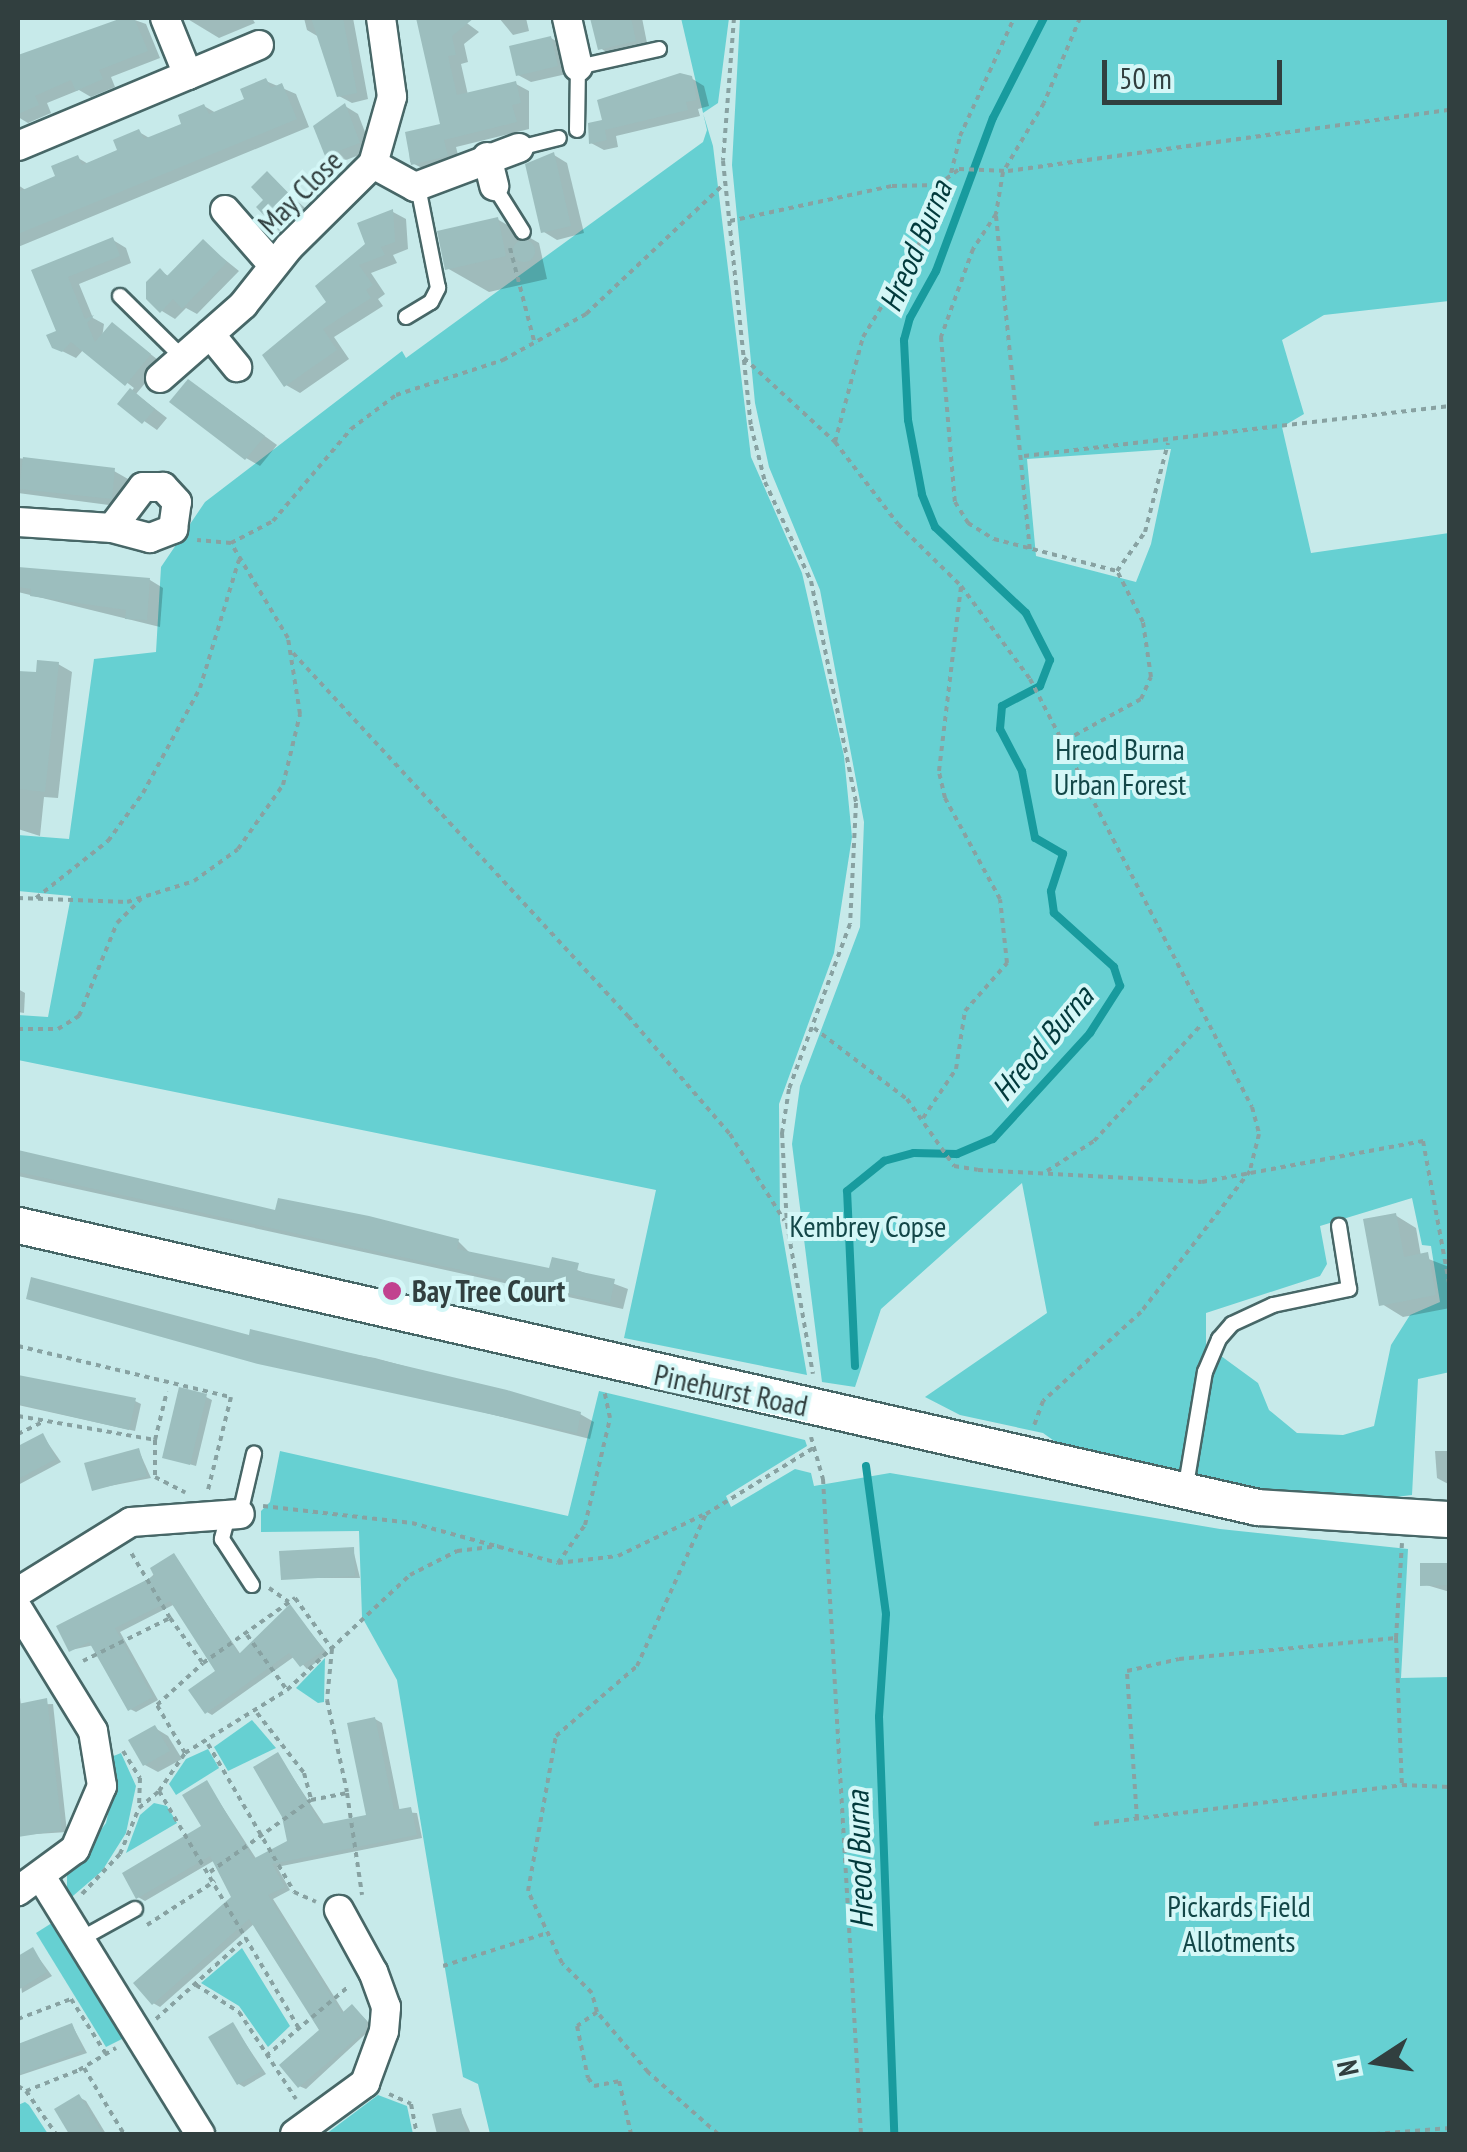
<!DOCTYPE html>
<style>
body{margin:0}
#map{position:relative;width:1467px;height:2152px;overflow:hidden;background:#c7eaea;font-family:"PT Sans Narrow",sans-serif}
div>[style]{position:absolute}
.green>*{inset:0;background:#66d0d2}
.shadow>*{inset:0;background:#0003}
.stream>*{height:8px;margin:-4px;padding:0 4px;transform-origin:4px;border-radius:4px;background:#189b9e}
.building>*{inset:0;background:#9cbebe}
.round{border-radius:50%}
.path>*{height:4px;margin-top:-2px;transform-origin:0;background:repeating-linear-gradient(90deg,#88a2a2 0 5px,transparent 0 10px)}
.roads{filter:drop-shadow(2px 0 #476767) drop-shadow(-2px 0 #476767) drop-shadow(0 2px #476767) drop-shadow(0 -2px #476767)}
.service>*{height:14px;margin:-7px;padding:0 7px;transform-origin:7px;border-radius:7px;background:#fff}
.minor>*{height:28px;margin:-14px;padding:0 14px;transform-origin:14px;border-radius:14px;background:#fff}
.tertiary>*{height:35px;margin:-17.5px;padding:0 17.5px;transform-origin:17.5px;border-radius:17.5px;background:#fff}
.dots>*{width:28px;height:28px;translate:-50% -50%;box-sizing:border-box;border:5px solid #d4f7f7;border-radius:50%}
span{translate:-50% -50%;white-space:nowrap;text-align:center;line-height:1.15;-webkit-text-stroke:8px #d4f7f7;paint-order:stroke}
.street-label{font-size:30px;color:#313f3f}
.park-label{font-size:30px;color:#134748}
.poi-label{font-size:30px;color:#313f3f;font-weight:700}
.left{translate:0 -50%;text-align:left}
.water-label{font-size:32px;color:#023a3c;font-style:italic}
.frame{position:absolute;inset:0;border:20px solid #313f3f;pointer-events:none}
.north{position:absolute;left:1327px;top:2012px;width:100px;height:100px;-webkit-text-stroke:8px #d4f7f7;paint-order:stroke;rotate:258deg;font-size:28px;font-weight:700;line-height:40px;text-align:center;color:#313f3f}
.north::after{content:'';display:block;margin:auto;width:35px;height:45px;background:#313f3f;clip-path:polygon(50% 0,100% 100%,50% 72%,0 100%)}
.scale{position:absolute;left:1102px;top:60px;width:180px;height:45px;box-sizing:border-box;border:5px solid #313f3f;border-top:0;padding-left:12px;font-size:30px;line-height:35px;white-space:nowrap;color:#313f3f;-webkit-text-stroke:8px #d4f7f7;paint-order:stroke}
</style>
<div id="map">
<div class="green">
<div style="clip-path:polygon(681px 18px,729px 18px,718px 103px,703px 113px,713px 146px,751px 457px,802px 573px,844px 756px,852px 837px,834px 953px,779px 1104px,780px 1220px,807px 1375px,624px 1338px,656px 1190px,18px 1060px,18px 1015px,48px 1017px,71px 896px,18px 891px,18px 835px,69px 839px,94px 659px,156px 652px,161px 567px,205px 502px,402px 351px,406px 358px,703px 142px,707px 130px)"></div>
<div style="clip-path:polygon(evenodd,740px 18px,1449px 18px,1449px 301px,1324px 315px,1282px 340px,1304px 414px,1282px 427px,1311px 553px,1449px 533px,1450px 1372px,1418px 1379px,1412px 1495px,1339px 1504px,1081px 1460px,1043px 1433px,960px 1415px,925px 1397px,1047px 1313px,1022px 1183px,881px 1309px,855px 1387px,822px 1382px,792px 1144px,800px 1086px,860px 927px,864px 822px,820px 590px,769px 467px,755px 403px,732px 165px,740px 18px,1171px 449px,1151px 544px,1136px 582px,1036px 556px,1027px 459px,1171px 449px,740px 18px,1412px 1198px,1422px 1245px,1431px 1246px,1440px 1302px,1410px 1315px,1391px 1345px,1374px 1426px,1343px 1435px,1297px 1433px,1269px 1410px,1258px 1383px,1206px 1345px,1206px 1313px,1320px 1276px,1327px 1264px,1320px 1226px,1412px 1198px)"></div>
<div style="clip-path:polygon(599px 1391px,805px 1440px,807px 1446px,726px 1496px,731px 1507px,795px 1469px,811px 1473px,814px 1486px,890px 1473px,1220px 1529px,1408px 1549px,1401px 1678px,1449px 1677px,1449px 2134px,490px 2134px,478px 2084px,463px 2077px,397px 1680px,362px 1617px,359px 1531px,261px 1532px,261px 1511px,270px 1502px,280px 1451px,568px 1516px)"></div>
<div style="clip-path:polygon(325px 1658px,324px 1702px,318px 1703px,296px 1688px)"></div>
<div style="clip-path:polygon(252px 1720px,276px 1748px,228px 1771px,214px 1747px)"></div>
<div style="clip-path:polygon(208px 1749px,219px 1768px,176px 1795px,169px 1784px,186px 1759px)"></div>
<div style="clip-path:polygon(121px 1753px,136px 1786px,126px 1833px,102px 1871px,67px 1901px,67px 1875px,106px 1823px,114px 1788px,111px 1757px)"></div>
<div style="clip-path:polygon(154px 1803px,167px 1806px,177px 1823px,126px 1853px,140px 1815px)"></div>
<div style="clip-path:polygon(55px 1921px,128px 2036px,106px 2047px,36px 1933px)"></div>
<div style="clip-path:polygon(242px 1948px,290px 2026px,268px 2047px,239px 2006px,201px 1983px)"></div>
<div style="clip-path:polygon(378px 2095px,407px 2106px,413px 2134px,326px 2134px)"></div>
<div style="clip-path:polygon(25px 2102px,29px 2105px,48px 2134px,18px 2134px,18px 2105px)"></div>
</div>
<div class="shadow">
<div style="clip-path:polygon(129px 18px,146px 24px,160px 58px,111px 77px,115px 87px,91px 97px,79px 90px,47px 103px,51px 113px,28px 123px,18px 117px,18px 63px)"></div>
<div style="clip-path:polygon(186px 18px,252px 18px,255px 23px,219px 38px)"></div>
<div style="clip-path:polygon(304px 18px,353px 18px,368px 99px,352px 103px,339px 96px,319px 37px,307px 30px)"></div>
<div style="clip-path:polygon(418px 18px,460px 18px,479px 32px,464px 44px,468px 62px,461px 64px,468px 95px,516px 84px,529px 91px,529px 129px,456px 147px,460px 163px,424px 169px,410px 162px,408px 134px,443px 126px)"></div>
<div style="clip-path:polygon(499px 18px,526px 18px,529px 31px,513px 35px)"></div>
<div style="clip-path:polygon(592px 18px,642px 18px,648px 48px,613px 56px,600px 48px)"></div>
<div style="clip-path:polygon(551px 38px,564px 46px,571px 73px,531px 82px,518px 75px)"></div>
<div style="clip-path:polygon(691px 78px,704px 86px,709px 106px,698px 109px,700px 116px,616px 136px,618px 147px,604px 150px,591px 143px,605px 122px)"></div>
<div style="clip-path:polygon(266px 81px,296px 94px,309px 127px,18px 247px,18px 185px,27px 191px,58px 178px,78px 158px,90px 165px,120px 152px,139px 132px,151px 139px,185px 125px,204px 106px,216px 113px,247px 100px)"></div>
<div style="clip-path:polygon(345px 106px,358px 114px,372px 150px,341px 162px,327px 154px)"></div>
<div style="clip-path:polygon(554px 155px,567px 163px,584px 233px,557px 240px,544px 232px)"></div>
<div style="clip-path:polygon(267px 174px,314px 216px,294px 236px,281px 229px,267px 200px)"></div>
<div style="clip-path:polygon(393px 212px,406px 219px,408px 249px,393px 255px,397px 263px,371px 273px,385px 294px,378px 299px,383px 306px,334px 337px,349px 359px,300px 393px,286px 385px,329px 302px)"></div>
<div style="clip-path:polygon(497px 219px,539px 243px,547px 279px,489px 292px,447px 268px)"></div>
<div style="clip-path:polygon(113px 240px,126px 248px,131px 263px,79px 284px,93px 318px,104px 324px,102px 338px,113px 325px,162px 363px,136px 394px,167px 418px,157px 430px,120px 404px,134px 388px,84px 349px,76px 358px,54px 347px,59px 332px,35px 272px)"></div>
<div style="clip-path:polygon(203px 242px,239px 271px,197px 314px,186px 308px,175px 319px,162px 311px,160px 271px,170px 277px)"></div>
<div style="clip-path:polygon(202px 390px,277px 445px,260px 466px,246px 458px)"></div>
<div style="clip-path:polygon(18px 458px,114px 471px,128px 479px,124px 507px,18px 493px)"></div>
<div style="clip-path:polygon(18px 568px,150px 580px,163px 588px,160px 627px,18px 592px)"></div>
<div style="clip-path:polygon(58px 664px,72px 672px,58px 798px,44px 797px,40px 836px,18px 829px,18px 673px,39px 675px)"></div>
<div style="clip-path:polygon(18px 989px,25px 993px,24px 1013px,18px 1012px)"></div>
<div style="clip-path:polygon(18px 1152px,277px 1213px,458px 1241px,471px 1254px,551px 1271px,553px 1261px,628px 1289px,623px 1309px,18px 1176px)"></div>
<div style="clip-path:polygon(1395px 1215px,1416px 1228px,1421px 1256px,1449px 1267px,1450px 1308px,1403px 1317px,1382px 1304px)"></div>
<div style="clip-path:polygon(29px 1298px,375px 1358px,580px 1414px,594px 1422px,590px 1439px)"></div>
<div style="clip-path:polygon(18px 1377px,135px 1401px,141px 1404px,135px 1431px,18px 1405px)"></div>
<div style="clip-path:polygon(206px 1397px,212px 1400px,196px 1466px,165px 1457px)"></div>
<div style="clip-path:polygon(43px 1436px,61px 1462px,18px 1485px,18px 1449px)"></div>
<div style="clip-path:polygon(139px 1451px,151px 1478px,94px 1489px)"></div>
<div style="clip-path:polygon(1435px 1451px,1450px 1451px,1450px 1485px,1437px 1478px)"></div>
<div style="clip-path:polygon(353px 1549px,360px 1578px,283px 1578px)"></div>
<div style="clip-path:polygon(174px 1556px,241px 1655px,290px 1607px,328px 1654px,307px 1669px,295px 1656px,212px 1715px,207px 1712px,218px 1672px,175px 1604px,120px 1632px,158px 1700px,136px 1712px,130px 1709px,94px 1645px,71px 1650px)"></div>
<div style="clip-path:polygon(1450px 1566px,1450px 1592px,1423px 1584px)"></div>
<div style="clip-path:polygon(18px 1682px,21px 1705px,53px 1704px,67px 1832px,21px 1835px)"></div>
<div style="clip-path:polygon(375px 1719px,382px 1723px,400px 1812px,417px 1813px,422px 1838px,277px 1867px,290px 1890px,273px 1899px,345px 2014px,353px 2007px,373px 2027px,306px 2089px,299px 2086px,322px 2031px,255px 1923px,160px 2007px,153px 2003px,235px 1897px,215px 1860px,145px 1901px,138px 1897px,204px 1827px,207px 1783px,257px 1860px,290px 1842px,278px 1755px,325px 1826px,369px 1817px)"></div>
<div style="clip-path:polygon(155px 1728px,168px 1736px,182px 1759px,158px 1772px,145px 1765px)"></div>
<div style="clip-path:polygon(33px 1950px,52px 1976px,22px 1993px,18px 1959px)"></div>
<div style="clip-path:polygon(72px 2025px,87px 2053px,18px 2076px,18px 2046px)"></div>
<div style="clip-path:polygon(233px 2025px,266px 2074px,244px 2087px,239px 2084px)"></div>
<div style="clip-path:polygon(79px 2097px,86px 2101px,106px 2134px,72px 2134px,58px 2110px)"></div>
<div style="clip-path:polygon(461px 2111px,471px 2134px,439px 2134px,435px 2116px)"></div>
</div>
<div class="stream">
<div style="left:855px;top:1366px;width:175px;rotate:-92.6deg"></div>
<div style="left:847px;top:1191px;width:48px;rotate:-39deg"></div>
<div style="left:884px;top:1161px;width:31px;rotate:-15deg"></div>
<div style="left:914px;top:1153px;width:43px;rotate:1.3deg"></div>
<div style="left:957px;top:1154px;width:39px;rotate:-23deg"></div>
<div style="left:993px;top:1139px;width:144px;rotate:-47.5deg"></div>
<div style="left:1090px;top:1033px;width:56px;rotate:-57.4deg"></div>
<div style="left:1120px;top:986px;width:20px;rotate:-108deg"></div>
<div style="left:1114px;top:967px;width:81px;rotate:-138deg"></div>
<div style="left:1054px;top:913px;width:22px;rotate:-98deg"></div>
<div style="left:1051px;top:891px;width:39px;rotate:-72deg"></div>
<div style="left:1063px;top:854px;width:32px;rotate:-150deg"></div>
<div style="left:1035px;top:838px;width:68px;rotate:-101deg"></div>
<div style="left:1022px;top:771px;width:47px;rotate:-117.6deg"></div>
<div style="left:1000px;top:729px;width:23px;rotate:-85deg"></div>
<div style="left:1002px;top:706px;width:43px;rotate:-27.8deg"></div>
<div style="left:1040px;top:686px;width:28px;rotate:-69deg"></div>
<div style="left:1050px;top:660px;width:53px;rotate:-117.1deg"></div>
<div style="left:1026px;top:613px;width:125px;rotate:-136.6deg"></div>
<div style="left:935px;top:527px;width:35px;rotate:-112deg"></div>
<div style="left:922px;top:494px;width:75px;rotate:-100.7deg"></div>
<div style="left:908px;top:420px;width:80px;rotate:-92.9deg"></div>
<div style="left:904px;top:340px;width:23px;rotate:-75deg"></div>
<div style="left:910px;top:318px;width:54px;rotate:-61deg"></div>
<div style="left:936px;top:271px;width:163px;rotate:-69.6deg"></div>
<div style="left:993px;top:118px;width:112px;rotate:-63deg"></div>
<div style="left:866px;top:1466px;width:149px;rotate:82.3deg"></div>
<div style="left:886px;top:1614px;width:103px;rotate:93.9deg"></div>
<div style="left:879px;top:1717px;width:417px;rotate:87.9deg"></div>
</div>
<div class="building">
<div style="clip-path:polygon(122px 18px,134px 18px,148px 51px,99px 70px,103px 79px,76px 91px,71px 80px,35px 96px,39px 105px,18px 114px,18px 55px)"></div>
<div style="clip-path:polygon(311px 18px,343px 18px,357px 93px,337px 97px)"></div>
<div style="clip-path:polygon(416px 18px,474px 18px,452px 36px,456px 55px,448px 56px,457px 95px,516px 81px,521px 103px,512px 105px,517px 122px,444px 140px,448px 156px,411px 165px,405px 132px,440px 124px)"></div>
<div style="clip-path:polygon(590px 18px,631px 18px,636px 41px,598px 50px)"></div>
<div style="clip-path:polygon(551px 36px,558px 66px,516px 76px,509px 46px)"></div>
<div style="clip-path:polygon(680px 73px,692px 76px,697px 100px,686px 102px,688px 110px,605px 130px,607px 140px,589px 144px,588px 123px,602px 120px,597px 100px)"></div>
<div style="clip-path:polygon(266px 78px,271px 88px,282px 83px,297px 119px,18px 234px,18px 192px,55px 176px,51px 166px,78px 155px,82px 165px,117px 150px,113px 140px,139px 129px,144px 139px,181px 124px,178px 115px,204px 104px,209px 114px,244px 99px,240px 89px)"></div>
<div style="clip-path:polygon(345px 103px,360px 143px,325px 156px,313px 126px)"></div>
<div style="clip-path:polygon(554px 152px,571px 226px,541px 233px,525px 164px)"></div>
<div style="clip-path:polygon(267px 171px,303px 208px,279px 231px,256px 207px,263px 200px,251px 187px)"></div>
<div style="clip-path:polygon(393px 209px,395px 242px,381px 247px,385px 255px,359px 265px,373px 285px,366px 290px,371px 298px,323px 329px,337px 350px,284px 387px,262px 355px,326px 302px,315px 286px,365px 244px,357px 223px)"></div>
<div style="clip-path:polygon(498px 217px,506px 256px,445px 270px,437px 231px)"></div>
<div style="clip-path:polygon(113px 237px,120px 256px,68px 277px,85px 319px,94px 315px,87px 323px,95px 342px,112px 322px,151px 354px,125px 386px,71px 342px,62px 352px,52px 348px,46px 335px,56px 331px,31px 270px)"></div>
<div style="clip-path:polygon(203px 239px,227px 262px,182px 309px,173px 299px,160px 313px,146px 299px,146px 282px,160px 268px,167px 276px)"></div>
<div class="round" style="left:513px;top:240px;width:22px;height:22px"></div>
<div style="clip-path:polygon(188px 379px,265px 436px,245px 460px,169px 402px)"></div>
<div style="clip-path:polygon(130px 388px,155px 409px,142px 424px,117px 404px)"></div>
<div style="clip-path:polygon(23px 457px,115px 468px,112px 499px,19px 489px)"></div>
<div style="clip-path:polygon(18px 567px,150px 578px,147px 620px,125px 619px,126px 610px,30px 596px,31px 589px,18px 587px)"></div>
<div style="clip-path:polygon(37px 660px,59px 662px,45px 792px,18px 789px,18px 671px,36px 672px)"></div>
<div style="clip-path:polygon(18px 1150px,275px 1210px,278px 1198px,369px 1216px,459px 1239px,457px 1249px,549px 1268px,552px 1257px,579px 1263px,577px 1271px,615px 1279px,610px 1303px,18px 1172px)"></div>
<div style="clip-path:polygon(1396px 1213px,1404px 1257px,1428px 1252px,1436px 1295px,1379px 1306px,1363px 1219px)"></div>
<div style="clip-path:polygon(31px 1277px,249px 1335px,250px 1329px,507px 1390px,581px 1412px,577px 1433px,258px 1364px,26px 1299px)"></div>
<div style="clip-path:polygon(18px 1375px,136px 1398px,129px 1430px,18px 1404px)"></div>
<div style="clip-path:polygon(179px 1387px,207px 1394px,190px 1465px,162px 1458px)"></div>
<div style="clip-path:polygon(43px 1433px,56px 1459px,18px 1479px,18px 1446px)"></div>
<div style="clip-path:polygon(139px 1448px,147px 1476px,92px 1491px,84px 1463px)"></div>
<div style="clip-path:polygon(354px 1547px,355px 1576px,281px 1580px,279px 1551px)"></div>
<div style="clip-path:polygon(174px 1553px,239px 1654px,290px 1604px,324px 1650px,300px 1667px,289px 1653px,205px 1714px,188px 1690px,215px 1671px,170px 1601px,115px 1628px,153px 1697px,128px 1711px,89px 1642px,69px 1652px,56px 1626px,154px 1576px,150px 1568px)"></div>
<div style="clip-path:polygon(1420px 1563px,1450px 1563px,1450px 1585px,1420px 1586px)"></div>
<div style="clip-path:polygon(47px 1698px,62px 1830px,18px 1837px,18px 1704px)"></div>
<div style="clip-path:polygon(375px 1717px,394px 1810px,411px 1807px,417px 1835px,272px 1864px,285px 1887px,268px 1895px,342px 2013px,352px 2004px,367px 2021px,365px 2031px,298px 2088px,279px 2065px,319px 2030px,249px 1919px,152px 2005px,133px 1983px,231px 1897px,210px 1856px,136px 1899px,122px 1873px,201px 1826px,182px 1795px,207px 1780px,253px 1859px,287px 1841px,282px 1817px,253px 1767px,278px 1752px,321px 1824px,366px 1815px,347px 1723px)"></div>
<div style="clip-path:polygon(155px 1725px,170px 1751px,143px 1766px,128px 1740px)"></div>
<div style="clip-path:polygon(33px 1947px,47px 1972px,18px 1990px,18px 1956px)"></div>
<div style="clip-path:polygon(233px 2022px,262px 2071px,237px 2085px,208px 2037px)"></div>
<div style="clip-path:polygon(72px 2023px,83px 2050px,18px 2075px,18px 2044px)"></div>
<div style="clip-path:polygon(79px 2094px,103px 2134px,69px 2134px,54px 2109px)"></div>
<div style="clip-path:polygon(461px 2108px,466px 2134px,437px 2134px,432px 2114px)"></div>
</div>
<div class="path">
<div style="left:734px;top:18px;width:143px;rotate:94.4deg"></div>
<div style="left:723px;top:161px;width:266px;rotate:84deg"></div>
<div style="left:751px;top:426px;width:58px;rotate:76deg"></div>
<div style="left:765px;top:482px;width:109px;rotate:65.1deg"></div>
<div style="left:811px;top:581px;width:227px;rotate:78.5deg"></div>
<div style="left:856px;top:803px;width:121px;rotate:92.8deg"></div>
<div style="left:850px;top:924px;width:176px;rotate:110.3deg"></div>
<div style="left:789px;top:1089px;width:45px;rotate:99deg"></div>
<div style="left:782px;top:1133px;width:91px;rotate:86.9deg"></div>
<div style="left:787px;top:1224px;width:152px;rotate:80.2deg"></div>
<div style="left:1080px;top:18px;width:92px;rotate:113deg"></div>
<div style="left:1044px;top:103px;width:80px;rotate:120.7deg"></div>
<div style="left:1003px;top:172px;width:43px;rotate:99.5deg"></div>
<div style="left:996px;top:214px;width:42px;rotate:123.3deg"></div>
<div style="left:973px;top:249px;width:94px;rotate:110deg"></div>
<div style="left:941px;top:337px;width:166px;rotate:85.2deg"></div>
<div style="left:955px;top:502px;width:25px;rotate:58deg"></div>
<div style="left:968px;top:523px;width:31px;rotate:32deg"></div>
<div style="left:994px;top:539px;width:127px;rotate:14.6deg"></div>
<div style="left:1281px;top:18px;width:61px"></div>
<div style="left:951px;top:173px;width:38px;rotate:-76deg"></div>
<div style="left:960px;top:136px;width:130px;rotate:-65.4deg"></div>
<div style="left:996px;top:216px;width:335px;rotate:84.2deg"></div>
<div style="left:730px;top:221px;width:166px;rotate:-12.2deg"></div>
<div style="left:892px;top:186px;width:46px;rotate:-1.2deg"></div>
<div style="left:938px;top:185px;width:26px;rotate:-37deg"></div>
<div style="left:959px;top:169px;width:49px;rotate:2.3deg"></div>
<div style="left:1008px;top:171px;width:446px;rotate:-7.9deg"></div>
<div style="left:510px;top:248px;width:100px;rotate:75.5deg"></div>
<div style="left:744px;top:358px;width:124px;rotate:42.7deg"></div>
<div style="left:835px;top:442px;width:103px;rotate:52.5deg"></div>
<div style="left:898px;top:524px;width:88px;rotate:44.5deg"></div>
<div style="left:961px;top:586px;width:116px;rotate:53.4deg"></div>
<div style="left:1030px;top:679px;width:482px;rotate:62.6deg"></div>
<div style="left:1252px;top:1107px;width:28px;rotate:75deg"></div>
<div style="left:1259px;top:1134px;width:38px;rotate:104deg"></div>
<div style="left:1250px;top:1171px;width:178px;rotate:127.7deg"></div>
<div style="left:1141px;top:1312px;width:132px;rotate:137.8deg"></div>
<div style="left:1043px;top:1401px;width:29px;rotate:110deg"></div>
<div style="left:835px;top:442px;width:109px;rotate:-75.1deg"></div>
<div style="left:863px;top:337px;width:105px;rotate:-58.6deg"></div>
<div style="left:918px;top:247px;width:65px;rotate:-72.1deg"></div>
<div style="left:1024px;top:456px;width:429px;rotate:-6.7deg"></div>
<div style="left:231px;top:543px;width:47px;rotate:-27.6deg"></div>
<div style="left:273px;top:521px;width:121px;rotate:-49.7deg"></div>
<div style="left:351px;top:429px;width:56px;rotate:-37.1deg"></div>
<div style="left:396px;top:395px;width:113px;rotate:-18.1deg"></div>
<div style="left:503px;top:360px;width:95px;rotate:-29deg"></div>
<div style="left:586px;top:314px;width:191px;rotate:-43.3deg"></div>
<div style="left:293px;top:653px;width:494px;rotate:47.3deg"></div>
<div style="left:628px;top:1016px;width:156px;rotate:49.2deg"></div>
<div style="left:730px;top:1134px;width:102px;rotate:57.9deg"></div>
<div style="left:1066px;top:740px;width:85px;rotate:-28.7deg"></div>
<div style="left:1141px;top:699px;width:24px;rotate:-66deg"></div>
<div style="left:1151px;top:677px;width:56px;rotate:-98.3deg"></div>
<div style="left:1143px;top:622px;width:57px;rotate:-117deg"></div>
<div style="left:1117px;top:571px;width:48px;rotate:-54.3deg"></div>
<div style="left:1145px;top:532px;width:92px;rotate:-75.5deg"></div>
<div style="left:18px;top:898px;width:109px;rotate:2.1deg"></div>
<div style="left:127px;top:902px;width:70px;rotate:-17.4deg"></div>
<div style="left:194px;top:881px;width:54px;rotate:-36deg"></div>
<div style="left:238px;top:849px;width:78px;rotate:-54.9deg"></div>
<div style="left:283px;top:785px;width:73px;rotate:-76.5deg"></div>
<div style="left:300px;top:714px;width:77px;rotate:-99deg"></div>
<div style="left:288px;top:638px;width:111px;rotate:-121deg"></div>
<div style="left:231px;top:543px;width:34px;rotate:-175deg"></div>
<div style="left:36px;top:898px;width:92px;rotate:-38.4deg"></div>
<div style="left:108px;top:841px;width:59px;rotate:-53.9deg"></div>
<div style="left:143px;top:793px;width:119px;rotate:-61.5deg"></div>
<div style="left:200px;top:688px;width:134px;rotate:-73.1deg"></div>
<div style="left:814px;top:1028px;width:117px;rotate:37.4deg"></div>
<div style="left:907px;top:1099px;width:82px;rotate:55deg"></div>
<div style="left:954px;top:1166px;width:24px;rotate:9deg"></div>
<div style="left:978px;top:1170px;width:224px;rotate:3.1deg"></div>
<div style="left:1202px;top:1182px;width:225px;rotate:-10.5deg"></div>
<div style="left:1423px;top:1141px;width:149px;rotate:79.6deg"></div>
<div style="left:18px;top:1029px;width:40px"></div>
<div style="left:58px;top:1029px;width:25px;rotate:-32deg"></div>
<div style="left:79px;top:1016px;width:100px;rotate:-67.8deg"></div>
<div style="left:117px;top:923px;width:34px;rotate:-45deg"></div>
<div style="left:923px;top:1118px;width:59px;rotate:-56deg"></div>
<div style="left:956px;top:1069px;width:59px;rotate:-81.2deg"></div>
<div style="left:965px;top:1011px;width:64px;rotate:-48.8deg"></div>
<div style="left:1007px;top:963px;width:64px;rotate:-96.2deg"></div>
<div style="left:1000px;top:899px;width:115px;rotate:-118.6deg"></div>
<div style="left:945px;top:798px;width:28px;rotate:-103deg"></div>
<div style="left:939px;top:771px;width:186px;rotate:-83.2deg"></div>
<div style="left:1047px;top:1171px;width:56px;rotate:-32.6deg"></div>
<div style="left:1094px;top:1141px;width:159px;rotate:-47.3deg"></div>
<div style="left:18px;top:1346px;width:219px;rotate:13.5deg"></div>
<div style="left:231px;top:1397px;width:96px;rotate:103.9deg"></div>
<div style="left:18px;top:1416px;width:139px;rotate:9.9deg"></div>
<div style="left:155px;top:1440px;width:37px;rotate:90deg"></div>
<div style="left:155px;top:1477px;width:34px;rotate:27deg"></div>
<div style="left:18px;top:1434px;width:28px;rotate:-26deg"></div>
<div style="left:811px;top:1437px;width:44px;rotate:74.1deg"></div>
<div style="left:823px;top:1479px;width:656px;rotate:86.68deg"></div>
<div style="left:155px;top:1440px;width:50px;rotate:-76.2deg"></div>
<div style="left:263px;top:1506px;width:150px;rotate:6.5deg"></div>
<div style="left:412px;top:1523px;width:151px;rotate:15.3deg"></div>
<div style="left:558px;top:1563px;width:60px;rotate:-6.7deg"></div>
<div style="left:618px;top:1556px;width:94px;rotate:-25.8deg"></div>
<div style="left:558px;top:1563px;width:47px;rotate:-54.6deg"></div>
<div style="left:585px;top:1525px;width:110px;rotate:-76.8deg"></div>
<div style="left:610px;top:1418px;width:29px;rotate:-102deg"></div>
<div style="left:269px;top:1588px;width:24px;rotate:35deg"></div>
<div style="left:170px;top:1618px;width:54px;rotate:54deg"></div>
<div style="left:247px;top:1635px;width:68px;rotate:54deg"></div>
<div style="left:1396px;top:1638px;width:147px;rotate:87.7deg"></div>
<div style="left:332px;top:1649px;width:51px;rotate:95.6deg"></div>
<div style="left:327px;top:1700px;width:94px;rotate:77.7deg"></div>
<div style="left:83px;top:1661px;width:97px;rotate:-26.3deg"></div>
<div style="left:170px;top:1618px;width:78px;rotate:-120.8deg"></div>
<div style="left:257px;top:1713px;width:76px;rotate:51.9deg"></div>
<div style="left:304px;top:1773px;width:28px;rotate:75deg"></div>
<div style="left:311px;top:1800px;width:37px;rotate:-11deg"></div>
<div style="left:347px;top:1793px;width:103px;rotate:81.6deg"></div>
<div style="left:208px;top:1744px;width:171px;rotate:59.8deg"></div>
<div style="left:294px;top:1892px;width:24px;rotate:24deg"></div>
<div style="left:123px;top:1751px;width:32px;rotate:58deg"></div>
<div style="left:140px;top:1778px;width:30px;rotate:92deg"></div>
<div style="left:139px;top:1808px;width:26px;rotate:-40deg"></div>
<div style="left:159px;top:1791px;width:46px;rotate:-55.6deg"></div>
<div style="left:185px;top:1753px;width:120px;rotate:-31.7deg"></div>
<div style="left:287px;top:1690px;width:168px;rotate:-43.1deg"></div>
<div style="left:410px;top:1575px;width:53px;rotate:-27.1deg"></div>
<div style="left:457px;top:1551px;width:42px;rotate:-6.8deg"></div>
<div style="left:185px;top:1753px;width:56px;rotate:-120.3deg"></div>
<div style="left:157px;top:1705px;width:62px;rotate:-42.4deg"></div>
<div style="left:203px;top:1663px;width:113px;rotate:-35.2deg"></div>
<div style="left:295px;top:1598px;width:63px;rotate:54deg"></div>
<div style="left:159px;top:1791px;width:276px;rotate:59.5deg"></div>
<div style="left:1137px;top:1819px;width:148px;rotate:-93.9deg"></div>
<div style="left:1127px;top:1671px;width:53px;rotate:-13deg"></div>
<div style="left:1179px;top:1659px;width:218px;rotate:-5.5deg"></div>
<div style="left:1396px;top:1638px;width:95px;rotate:-86.4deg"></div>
<div style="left:1094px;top:1824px;width:310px;rotate:-7.2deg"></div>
<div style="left:1402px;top:1785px;width:48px;rotate:2.4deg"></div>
<div style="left:210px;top:1872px;width:124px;rotate:-35.5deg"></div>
<div style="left:82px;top:1894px;width:55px;rotate:-46.5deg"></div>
<div style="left:120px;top:1854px;width:50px;rotate:-67.6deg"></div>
<div style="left:147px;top:1925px;width:81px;rotate:-32.9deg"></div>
<div style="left:443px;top:1966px;width:109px;rotate:-17.6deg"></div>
<div style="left:196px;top:1985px;width:51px;rotate:32.1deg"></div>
<div style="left:239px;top:2012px;width:104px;rotate:56.8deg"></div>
<div style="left:597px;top:2012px;width:24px;rotate:145deg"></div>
<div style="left:577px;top:2026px;width:53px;rotate:78.1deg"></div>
<div style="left:588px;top:2078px;width:10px;rotate:53deg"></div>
<div style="left:594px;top:2086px;width:25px;rotate:-11deg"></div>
<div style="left:619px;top:2081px;width:54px;rotate:77.2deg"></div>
<div style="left:18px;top:2019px;width:57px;rotate:-20.7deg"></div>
<div style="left:71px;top:1999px;width:65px;rotate:57.5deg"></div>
<div style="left:156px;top:2019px;width:121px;rotate:-42deg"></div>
<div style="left:266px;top:2056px;width:109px;rotate:-40.1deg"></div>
<div style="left:84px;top:2068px;width:77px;rotate:58.8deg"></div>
<div style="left:18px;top:2086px;width:9px;rotate:32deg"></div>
<div style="left:26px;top:2091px;width:57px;rotate:-21.6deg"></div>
<div style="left:79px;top:2070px;width:43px;rotate:-30.7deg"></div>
<div style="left:26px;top:2091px;width:52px;rotate:55.1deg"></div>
<div style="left:389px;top:2094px;width:24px;rotate:24deg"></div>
<div style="left:411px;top:2104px;width:31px;rotate:79deg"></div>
<div style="left:718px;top:2134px;width:94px;rotate:-138.5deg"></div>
<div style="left:648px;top:2072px;width:79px;rotate:-130.4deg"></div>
<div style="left:597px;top:2012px;width:20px;rotate:-105deg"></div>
<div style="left:592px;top:1993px;width:42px;rotate:-135deg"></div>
<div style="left:562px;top:1963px;width:80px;rotate:-115.3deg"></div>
<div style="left:528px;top:1891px;width:158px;rotate:-79.8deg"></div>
<div style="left:556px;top:1736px;width:107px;rotate:-40.8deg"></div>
<div style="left:637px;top:1666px;width:167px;rotate:-65.6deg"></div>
<div style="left:706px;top:1514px;width:128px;rotate:-31.6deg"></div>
<div style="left:1375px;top:2134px;width:75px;rotate:-4.6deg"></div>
</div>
<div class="roads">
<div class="service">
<div style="left:577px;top:130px;width:63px;rotate:-89.1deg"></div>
<div style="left:578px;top:67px;width:83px;rotate:-12.5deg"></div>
<div style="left:519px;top:148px;width:41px;rotate:-14deg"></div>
<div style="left:494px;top:186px;width:54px;rotate:57.8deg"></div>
<div style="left:120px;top:296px;width:86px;rotate:44.5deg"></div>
<div style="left:406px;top:317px;width:29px;rotate:-31deg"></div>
<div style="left:431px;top:302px;width:16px;rotate:-63deg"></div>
<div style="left:438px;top:288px;width:103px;rotate:-101.2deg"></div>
<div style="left:1185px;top:1491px;width:121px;rotate:-80.5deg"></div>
<div style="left:1205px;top:1372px;width:36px;rotate:-67deg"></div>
<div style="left:1219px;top:1339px;width:20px;rotate:-49deg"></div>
<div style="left:1232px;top:1324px;width:45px;rotate:-24.9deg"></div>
<div style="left:1273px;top:1305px;width:78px;rotate:-11.9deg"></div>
<div style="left:1349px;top:1289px;width:64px;rotate:-99deg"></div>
<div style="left:240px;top:1514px;width:62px;rotate:-76.9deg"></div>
<div style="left:228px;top:1516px;width:24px;rotate:105deg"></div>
<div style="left:222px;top:1539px;width:55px;rotate:56.9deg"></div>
<div style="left:79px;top:1940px;width:64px;rotate:-29deg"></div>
</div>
<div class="minor">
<div style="left:567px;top:18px;width:50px;rotate:77.3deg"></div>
<div style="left:188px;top:75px;width:77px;rotate:-22.9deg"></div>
<div style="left:18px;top:146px;width:184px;rotate:-22.7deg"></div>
<div style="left:188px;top:75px;width:61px;rotate:-112deg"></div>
<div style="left:487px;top:157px;width:30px;rotate:76deg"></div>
<div style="left:373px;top:164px;width:48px;rotate:28.7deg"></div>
<div style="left:415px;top:187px;width:111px;rotate:-20.6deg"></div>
<div style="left:225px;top:210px;width:73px;rotate:48.9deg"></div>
<div style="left:210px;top:334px;width:43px;rotate:50.7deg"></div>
<div style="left:160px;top:378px;width:111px;rotate:-41.3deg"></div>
<div style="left:243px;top:305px;width:74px;rotate:-51.6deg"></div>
<div style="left:289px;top:247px;width:118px;rotate:-44.7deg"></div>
<div style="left:373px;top:164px;width:70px;rotate:-74.2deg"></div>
<div style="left:392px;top:97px;width:80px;rotate:-97.9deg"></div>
<div style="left:18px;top:522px;width:94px;rotate:3.7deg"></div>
<div style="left:112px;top:528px;width:39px;rotate:15deg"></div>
<div style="left:150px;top:538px;width:25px;rotate:-21deg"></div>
<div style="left:173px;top:529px;width:27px;rotate:-82deg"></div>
<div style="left:177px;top:502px;width:21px;rotate:-133deg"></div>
<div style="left:163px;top:487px;width:20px;rotate:180deg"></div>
<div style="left:143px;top:487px;width:51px;rotate:127.1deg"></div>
<div style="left:18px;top:1592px;width:133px;rotate:-31.8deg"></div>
<div style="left:131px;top:1522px;width:109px;rotate:-4.2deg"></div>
<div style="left:18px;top:1609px;width:143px;rotate:58.4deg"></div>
<div style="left:93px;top:1731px;width:56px;rotate:80.7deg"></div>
<div style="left:102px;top:1786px;width:69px;rotate:113.2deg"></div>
<div style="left:75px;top:1849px;width:71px;rotate:143.6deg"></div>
<div style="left:42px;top:1878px;width:301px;rotate:58.3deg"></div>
<div style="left:295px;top:2134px;width:87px;rotate:-36.1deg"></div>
<div style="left:365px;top:2083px;width:55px;rotate:-69.9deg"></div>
<div style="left:384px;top:2031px;width:24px;rotate:-85deg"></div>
<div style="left:386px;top:2007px;width:37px;rotate:-110deg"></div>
<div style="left:373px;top:1972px;width:71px;rotate:-118.7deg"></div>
</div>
<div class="tertiary">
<div style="left:18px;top:1225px;width:1271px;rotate:12.82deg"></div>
<div style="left:1257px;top:1507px;width:193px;rotate:3.6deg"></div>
</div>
</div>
<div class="dots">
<div style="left:392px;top:1291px;background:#c1428f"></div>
</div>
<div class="street-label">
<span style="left:300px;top:192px;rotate:-45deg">May Close</span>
<span style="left:731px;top:1390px;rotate:12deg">Pinehurst Road</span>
</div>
<div class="park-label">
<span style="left:1120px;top:766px">Hreod Burna<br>Urban Forest</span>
<span style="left:868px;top:1226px">Kembrey Copse</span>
<span style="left:1239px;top:1923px">Pickards Field<br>Allotments</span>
</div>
<div class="poi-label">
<span class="left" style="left:412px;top:1291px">Bay Tree Court</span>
</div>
<div class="water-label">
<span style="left:915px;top:246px;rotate:-67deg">Hreod Burna</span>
<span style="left:1042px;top:1043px;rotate:-50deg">Hreod Burna</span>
<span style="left:859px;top:1860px;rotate:-92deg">Hreod Burna</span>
</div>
<div class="frame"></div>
<div class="north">N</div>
<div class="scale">50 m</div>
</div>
